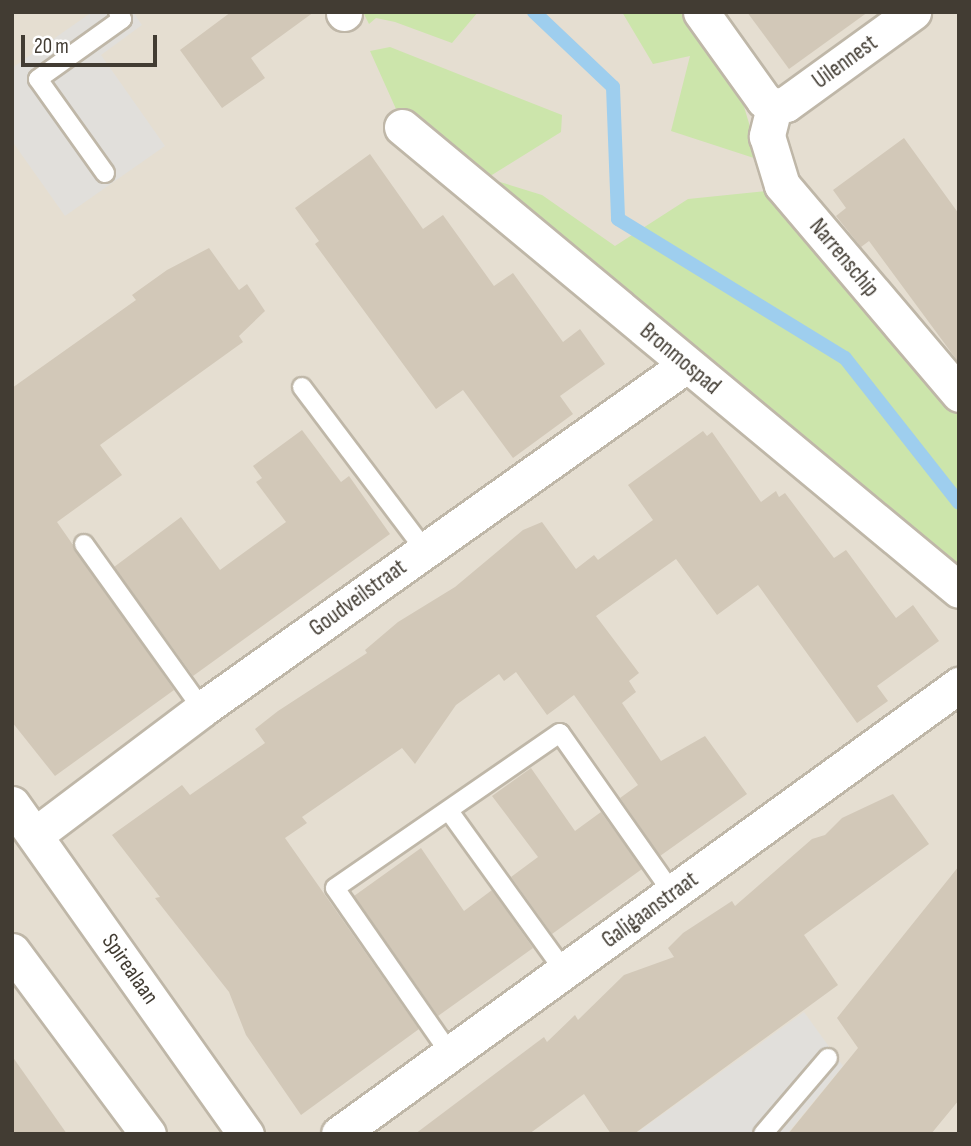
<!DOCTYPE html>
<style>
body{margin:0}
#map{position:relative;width:971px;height:1146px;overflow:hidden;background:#f1ece2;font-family:"Sofia Sans Condensed",sans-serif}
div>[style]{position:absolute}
.residential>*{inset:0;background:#e5ded1}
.green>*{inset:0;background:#cce5ab}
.parking>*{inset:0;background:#e1dfdb}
.stream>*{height:14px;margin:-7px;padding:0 7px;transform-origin:7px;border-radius:7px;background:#9eceee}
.building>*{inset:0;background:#d2c8b8}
.roads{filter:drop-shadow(2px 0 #bfb7a8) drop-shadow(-2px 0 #bfb7a8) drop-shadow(0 2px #bfb7a8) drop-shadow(0 -2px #bfb7a8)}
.service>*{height:18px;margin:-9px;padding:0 9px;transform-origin:9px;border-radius:9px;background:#fff}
.minor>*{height:35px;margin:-17.5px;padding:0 17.5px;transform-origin:17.5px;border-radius:17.5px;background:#fff}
span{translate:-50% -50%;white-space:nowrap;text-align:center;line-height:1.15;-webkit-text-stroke:5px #fff;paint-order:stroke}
.street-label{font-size:23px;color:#423c33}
.frame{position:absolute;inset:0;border:14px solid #423c33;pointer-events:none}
.scale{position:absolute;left:21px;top:35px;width:136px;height:32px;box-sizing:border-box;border:4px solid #423c33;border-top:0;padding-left:9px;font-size:21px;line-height:24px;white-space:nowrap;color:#423c33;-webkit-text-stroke:5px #fff;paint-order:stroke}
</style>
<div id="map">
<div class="residential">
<div style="clip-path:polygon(12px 12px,959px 12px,959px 1134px,12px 1134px)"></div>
</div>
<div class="green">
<div style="clip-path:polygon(363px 12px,478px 12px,452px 43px,395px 22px,376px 18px,369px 24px)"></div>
<div style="clip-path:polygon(622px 12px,680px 12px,736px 80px,760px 160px,671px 131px,690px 56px,653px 64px)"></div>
<div style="clip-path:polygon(390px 47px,562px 115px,561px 132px,487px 178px,542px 195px,615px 246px,688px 199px,766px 191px,959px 416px,959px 571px,486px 178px,396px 109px,370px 51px)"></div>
</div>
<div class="parking">
<div style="clip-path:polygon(92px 12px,133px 12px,142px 25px,101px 55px,165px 146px,65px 216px,12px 141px,12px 68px)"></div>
<div style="clip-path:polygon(804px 1012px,843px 1066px,787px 1134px,635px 1134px)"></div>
</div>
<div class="stream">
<div style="left:534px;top:12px;width:109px;rotate:43.5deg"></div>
<div style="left:613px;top:87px;width:132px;rotate:87.8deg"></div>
<div style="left:618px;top:219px;width:266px;rotate:31.5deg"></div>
<div style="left:845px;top:358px;width:184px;rotate:51.8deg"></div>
</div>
<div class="building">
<div style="clip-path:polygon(231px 12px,314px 12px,251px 58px,265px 78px,222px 108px,180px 50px)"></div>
<div style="clip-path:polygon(747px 12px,868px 12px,789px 69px)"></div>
<div style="clip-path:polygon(904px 138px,959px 214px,959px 363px,869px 241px,861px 247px,836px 216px,846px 208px,833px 190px)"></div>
<div style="clip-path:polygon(370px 154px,423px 229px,443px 215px,494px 286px,513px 273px,563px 342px,580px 329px,605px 364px,560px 396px,573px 414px,513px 458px,463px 390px,436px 409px,315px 244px,319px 241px,295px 208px)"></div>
<div style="clip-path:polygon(209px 248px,239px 290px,247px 284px,265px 311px,239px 336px,243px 342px,100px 445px,122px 475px,57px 522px,174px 690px,55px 776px,12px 722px,12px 388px,136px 300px,132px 295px,167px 270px)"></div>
<div style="clip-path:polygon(302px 430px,341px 482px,349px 476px,390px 534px,193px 676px,114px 567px,181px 517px,220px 570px,286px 522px,256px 482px,262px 478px,253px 466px)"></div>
<div style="clip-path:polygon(703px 431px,707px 436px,712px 432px,761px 502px,776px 491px,779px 497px,785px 493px,834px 558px,846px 550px,896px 618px,913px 605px,939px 641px,877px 686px,888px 701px,857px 723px,758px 585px,717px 615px,676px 559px,596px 616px,639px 673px,629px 681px,636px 692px,622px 703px,661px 761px,705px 736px,747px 794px,660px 856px,620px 798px,638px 785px,574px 695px,547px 715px,516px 672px,504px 681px,499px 674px,456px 705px,415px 764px,402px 748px,302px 817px,307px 823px,285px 838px,419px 1029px,301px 1115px,246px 1035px,229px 992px,155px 898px,160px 897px,112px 835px,182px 785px,190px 795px,265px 743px,255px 729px,278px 711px,367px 653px,365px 650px,398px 622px,455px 587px,523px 530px,542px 522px,576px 569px,594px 555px,598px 560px,653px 520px,628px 485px)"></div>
<div style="clip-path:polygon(531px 768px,575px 831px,601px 812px,642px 869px,552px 934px,511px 877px,538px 857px,492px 796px)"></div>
<div style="clip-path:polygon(893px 794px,929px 844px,804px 935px,838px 985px,634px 1134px,611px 1134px,584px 1094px,529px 1134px,415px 1134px,544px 1037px,547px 1042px,575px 1015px,578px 1020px,624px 975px,674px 957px,668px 948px,683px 933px,732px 901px,735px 906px,812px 839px,825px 835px,842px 818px)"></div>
<div style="clip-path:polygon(421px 848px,464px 911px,492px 890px,533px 948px,438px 1016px,354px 896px)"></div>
<div style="clip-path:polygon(959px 866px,959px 1100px,931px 1134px,788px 1134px,858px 1048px,837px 1018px)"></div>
<div style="clip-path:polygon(12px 1056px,67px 1134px,12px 1134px)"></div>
</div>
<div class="roads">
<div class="service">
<div style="left:105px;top:173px;width:115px;rotate:-125.5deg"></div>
<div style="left:38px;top:79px;width:103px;rotate:-35.5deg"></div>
<div style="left:122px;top:19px;width:8px;rotate:-120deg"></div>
<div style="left:302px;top:387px;width:204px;rotate:53deg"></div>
<div style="left:84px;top:544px;width:203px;rotate:54.4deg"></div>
<div style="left:449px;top:811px;width:198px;rotate:54.2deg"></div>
<div style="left:451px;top:1055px;width:203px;rotate:-124.8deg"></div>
<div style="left:335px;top:888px;width:273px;rotate:-34.6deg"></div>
<div style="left:560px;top:733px;width:197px;rotate:54.9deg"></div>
<div style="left:763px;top:1134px;width:100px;rotate:-49.5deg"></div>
</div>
<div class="minor">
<div style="left:344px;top:12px;width:1px;rotate:90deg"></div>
<div style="left:701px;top:12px;width:108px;rotate:54.4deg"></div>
<div style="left:764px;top:100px;width:12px;rotate:35deg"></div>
<div style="left:774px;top:107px;width:30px;rotate:104deg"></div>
<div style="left:767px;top:136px;width:51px;rotate:73deg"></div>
<div style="left:782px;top:185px;width:274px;rotate:49.7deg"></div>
<div style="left:774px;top:107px;width:12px;rotate:-14deg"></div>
<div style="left:786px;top:104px;width:157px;rotate:-35.9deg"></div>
<div style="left:402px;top:127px;width:724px;rotate:39.73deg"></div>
<div style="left:12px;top:804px;width:405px;rotate:54.7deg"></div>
<div style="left:35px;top:835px;width:209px;rotate:-37deg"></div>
<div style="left:202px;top:709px;width:594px;rotate:-35.4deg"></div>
<div style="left:12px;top:951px;width:228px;rotate:53.4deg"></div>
<div style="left:339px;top:1134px;width:766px;rotate:-35.91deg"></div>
</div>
</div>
<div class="street-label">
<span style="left:845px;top:62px;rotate:-36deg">Uilennest</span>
<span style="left:844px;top:258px;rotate:50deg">Narrenschip</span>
<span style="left:680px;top:359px;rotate:40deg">Bronmospad</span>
<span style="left:358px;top:598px;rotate:-36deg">Goudveilstraat</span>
<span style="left:650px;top:910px;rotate:-36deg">Galigaanstraat</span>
<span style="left:130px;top:969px;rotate:55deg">Spirealaan</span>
</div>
<div class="frame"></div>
<div class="scale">20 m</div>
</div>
